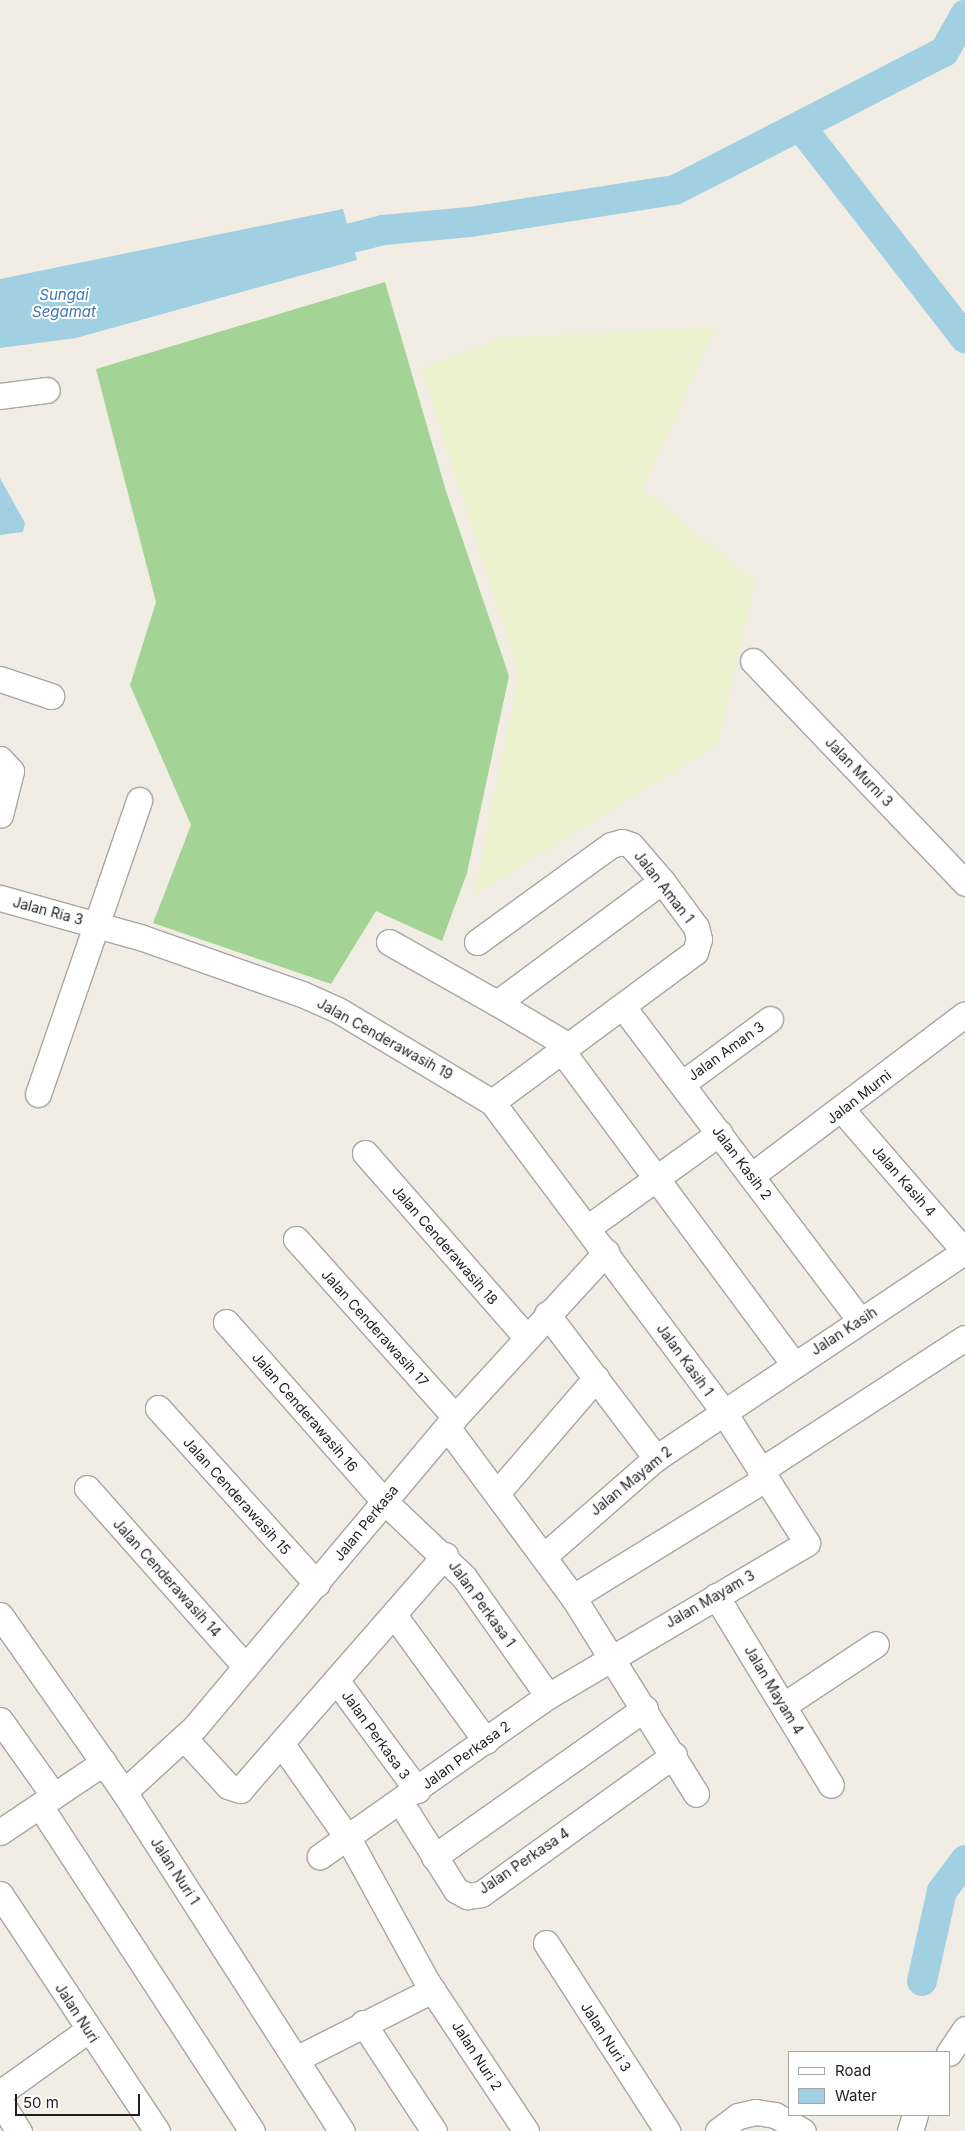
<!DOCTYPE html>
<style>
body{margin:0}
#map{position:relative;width:965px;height:2131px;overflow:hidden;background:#f1ede4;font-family:Inter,sans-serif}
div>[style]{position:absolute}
.farmland>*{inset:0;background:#ecf1ce}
.forest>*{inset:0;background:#a4d495}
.water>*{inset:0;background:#a1d0e2}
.river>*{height:30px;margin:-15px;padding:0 15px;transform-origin:15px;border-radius:15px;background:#a1d0e2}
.roads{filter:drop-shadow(1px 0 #a6a6a6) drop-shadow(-1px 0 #a6a6a6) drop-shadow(0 1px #a6a6a6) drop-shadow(0 -1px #a6a6a6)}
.minor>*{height:25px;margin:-12.5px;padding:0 12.5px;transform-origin:12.5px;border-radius:12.5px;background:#fff}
span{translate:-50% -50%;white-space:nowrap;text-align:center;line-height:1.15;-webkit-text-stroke:4px #fff;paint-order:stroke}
.street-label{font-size:14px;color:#1f1f1f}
.water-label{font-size:15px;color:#4276b8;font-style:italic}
.legend{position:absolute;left:788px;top:2051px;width:162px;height:65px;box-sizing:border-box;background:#fff;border:1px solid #a5a5a5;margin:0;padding:6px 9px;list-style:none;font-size:15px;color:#1f1f1f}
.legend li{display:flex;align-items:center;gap:10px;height:25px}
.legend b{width:25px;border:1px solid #a5a5a5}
.scale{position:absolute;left:15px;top:2094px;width:125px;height:22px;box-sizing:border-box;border:2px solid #1f1f1f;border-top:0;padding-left:6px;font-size:15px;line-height:18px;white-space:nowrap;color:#1f1f1f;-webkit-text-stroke:4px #fff;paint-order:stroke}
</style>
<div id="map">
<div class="farmland">
<div style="clip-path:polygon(716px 327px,643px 489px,755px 582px,718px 744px,474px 895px,519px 674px,421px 369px,499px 338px)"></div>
</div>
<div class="forest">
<div style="clip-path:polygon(385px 282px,446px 491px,509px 676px,467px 873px,442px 941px,376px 911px,331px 984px,153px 923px,191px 825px,130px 685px,156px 602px,96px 369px)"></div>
</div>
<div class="water">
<div style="clip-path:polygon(343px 209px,357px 260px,76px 338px,0 348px,0 279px)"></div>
<div style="clip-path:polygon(0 478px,25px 523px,23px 532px,0 535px)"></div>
</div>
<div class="river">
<div style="left:800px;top:126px;width:269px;rotate:52.1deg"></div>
<div style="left:312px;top:248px;width:73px;rotate:-14.2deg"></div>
<div style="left:383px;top:230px;width:87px;rotate:-5.3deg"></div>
<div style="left:470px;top:222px;width:207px;rotate:-8.9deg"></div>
<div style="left:675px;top:190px;width:302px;rotate:-27.2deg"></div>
<div style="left:944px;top:52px;width:43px;rotate:-60.4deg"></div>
<div style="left:922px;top:1981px;width:92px;rotate:-77.5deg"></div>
<div style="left:942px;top:1891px;width:39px;rotate:-53deg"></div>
</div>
<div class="roads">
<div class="minor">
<div style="left:0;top:396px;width:47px;rotate:-7.3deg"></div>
<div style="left:753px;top:661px;width:307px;rotate:46.3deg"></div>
<div style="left:0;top:679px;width:54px;rotate:18.4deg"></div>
<div style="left:0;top:759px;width:16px;rotate:47deg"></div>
<div style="left:11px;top:771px;width:45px;rotate:104deg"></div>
<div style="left:0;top:898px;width:145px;rotate:15.6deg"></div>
<div style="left:140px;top:937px;width:172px;rotate:19.4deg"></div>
<div style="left:302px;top:994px;width:39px;rotate:24deg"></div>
<div style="left:338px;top:1010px;width:179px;rotate:30.9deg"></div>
<div style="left:492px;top:1102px;width:386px;rotate:53.2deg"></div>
<div style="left:723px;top:1411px;width:156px;rotate:57.5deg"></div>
<div style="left:807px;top:1543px;width:301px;rotate:149.4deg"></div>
<div style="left:548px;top:1696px;width:279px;rotate:144.9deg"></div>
<div style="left:389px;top:942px;width:124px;rotate:29.5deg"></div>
<div style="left:477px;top:942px;width:165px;rotate:-35.9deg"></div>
<div style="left:611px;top:845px;width:11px;rotate:-15deg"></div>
<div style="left:622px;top:842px;width:9px;rotate:18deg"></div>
<div style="left:631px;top:845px;width:48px;rotate:49.3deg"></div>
<div style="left:662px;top:881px;width:57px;rotate:53.5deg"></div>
<div style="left:696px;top:927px;width:12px;rotate:76deg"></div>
<div style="left:699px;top:939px;width:14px;rotate:107deg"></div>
<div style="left:695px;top:952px;width:252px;rotate:143.5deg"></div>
<div style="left:623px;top:1007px;width:393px;rotate:52.9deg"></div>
<div style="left:569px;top:1046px;width:84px;rotate:-149.2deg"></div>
<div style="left:497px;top:1003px;width:205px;rotate:-36.5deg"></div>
<div style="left:562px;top:1051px;width:390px;rotate:53.5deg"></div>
<div style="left:683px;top:1083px;width:108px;rotate:-36.3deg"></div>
<div style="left:38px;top:1094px;width:311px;rotate:-71deg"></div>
<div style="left:843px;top:1111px;width:186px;rotate:49.1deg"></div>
<div style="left:365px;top:1153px;width:244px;rotate:48.8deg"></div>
<div style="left:751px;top:1176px;width:268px;rotate:-37.1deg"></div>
<div style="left:587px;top:1228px;width:163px;rotate:-35.7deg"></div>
<div style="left:296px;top:1239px;width:239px;rotate:48.2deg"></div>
<div style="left:547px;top:1314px;width:181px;rotate:52.9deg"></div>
<div style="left:226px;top:1322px;width:239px;rotate:48.6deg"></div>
<div style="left:384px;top:1501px;width:110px;rotate:43.5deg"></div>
<div style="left:464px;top:1577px;width:146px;rotate:54.8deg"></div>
<div style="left:158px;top:1408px;width:237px;rotate:47.9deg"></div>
<div style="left:447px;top:1427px;width:212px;rotate:53.5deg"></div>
<div style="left:573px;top:1597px;width:232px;rotate:58deg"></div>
<div style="left:760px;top:1471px;width:244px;rotate:-33deg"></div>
<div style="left:87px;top:1488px;width:239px;rotate:48.4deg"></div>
<div style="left:497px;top:1493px;width:152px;rotate:-49.3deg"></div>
<div style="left:544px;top:1556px;width:149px;rotate:-41.2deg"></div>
<div style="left:656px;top:1458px;width:372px;rotate:-33.8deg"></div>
<div style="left:716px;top:1596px;width:221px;rotate:58.7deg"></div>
<div style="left:573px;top:1597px;width:225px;rotate:-31.6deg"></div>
<div style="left:0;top:1615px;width:216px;rotate:55deg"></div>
<div style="left:124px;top:1792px;width:403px;rotate:57.3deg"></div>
<div style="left:394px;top:1615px;width:156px;rotate:53.9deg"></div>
<div style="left:336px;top:1680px;width:137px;rotate:53.6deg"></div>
<div style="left:784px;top:1705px;width:110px;rotate:-33.5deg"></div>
<div style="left:0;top:1720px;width:93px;rotate:54.6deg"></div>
<div style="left:184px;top:1738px;width:65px;rotate:47.5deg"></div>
<div style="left:228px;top:1786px;width:13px;rotate:18deg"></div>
<div style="left:240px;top:1790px;width:312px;rotate:-48.9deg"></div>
<div style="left:283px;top:1746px;width:115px;rotate:54.9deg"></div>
<div style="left:349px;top:1840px;width:162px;rotate:61.2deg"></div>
<div style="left:427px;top:1982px;width:179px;rotate:56.4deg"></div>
<div style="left:124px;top:1792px;width:96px;rotate:-42.5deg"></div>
<div style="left:195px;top:1727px;width:405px;rotate:-50deg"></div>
<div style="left:455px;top:1417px;width:224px;rotate:-47.5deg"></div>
<div style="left:401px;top:1803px;width:103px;rotate:57.7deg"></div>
<div style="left:456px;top:1890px;width:13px;rotate:29deg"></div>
<div style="left:467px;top:1896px;width:14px;rotate:-8deg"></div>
<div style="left:481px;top:1894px;width:238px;rotate:-35.8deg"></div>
<div style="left:40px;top:1806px;width:388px;rotate:56.9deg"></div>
<div style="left:0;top:1832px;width:125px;rotate:-33.9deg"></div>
<div style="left:434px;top:1857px;width:258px;rotate:-35.2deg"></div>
<div style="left:0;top:1894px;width:284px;rotate:56.5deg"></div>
<div style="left:546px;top:1943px;width:224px;rotate:57.2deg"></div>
<div style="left:363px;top:2023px;width:129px;rotate:56.7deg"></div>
<div style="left:949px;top:2053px;width:29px;rotate:-56deg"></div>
<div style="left:296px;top:2059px;width:153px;rotate:-26.9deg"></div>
<div style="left:0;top:2093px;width:108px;rotate:-35.6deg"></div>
<div style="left:0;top:2101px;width:36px;rotate:58deg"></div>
<div style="left:718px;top:2131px;width:25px;rotate:-37deg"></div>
<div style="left:738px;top:2116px;width:18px;rotate:-13deg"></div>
<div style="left:756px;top:2112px;width:19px;rotate:9deg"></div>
<div style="left:775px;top:2115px;width:32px;rotate:30deg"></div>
<div style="left:910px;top:2131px;width:17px;rotate:-73deg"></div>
</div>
</div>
<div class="street-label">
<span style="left:859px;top:772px;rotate:46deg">Jalan Murni 3</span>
<span style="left:664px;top:887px;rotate:52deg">Jalan Aman 1</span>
<span style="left:48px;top:911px;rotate:15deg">Jalan Ria 3</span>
<span style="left:385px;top:1039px;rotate:29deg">Jalan Cenderawasih 19</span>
<span style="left:726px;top:1051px;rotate:-36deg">Jalan Aman 3</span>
<span style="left:859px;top:1097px;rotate:-38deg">Jalan Murni</span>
<span style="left:742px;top:1163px;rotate:53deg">Jalan Kasih 2</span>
<span style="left:904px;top:1181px;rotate:49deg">Jalan Kasih 4</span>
<span style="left:445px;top:1245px;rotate:49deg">Jalan Cenderawasih 18</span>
<span style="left:375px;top:1328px;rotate:48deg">Jalan Cenderawasih 17</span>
<span style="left:844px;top:1331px;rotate:-33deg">Jalan Kasih</span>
<span style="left:685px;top:1360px;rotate:54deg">Jalan Kasih 1</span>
<span style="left:305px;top:1412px;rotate:49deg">Jalan Cenderawasih 16</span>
<span style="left:631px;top:1481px;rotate:-39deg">Jalan Mayam 2</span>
<span style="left:237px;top:1496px;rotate:48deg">Jalan Cenderawasih 15</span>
<span style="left:366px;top:1523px;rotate:-51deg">Jalan Perkasa</span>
<span style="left:167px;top:1578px;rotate:48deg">Jalan Cenderawasih 14</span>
<span style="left:710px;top:1599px;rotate:-30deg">Jalan Mayam 3</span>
<span style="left:482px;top:1604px;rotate:54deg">Jalan Perkasa 1</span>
<span style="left:774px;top:1690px;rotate:59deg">Jalan Mayam 4</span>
<span style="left:376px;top:1735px;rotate:54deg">Jalan Perkasa 3</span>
<span style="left:466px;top:1755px;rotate:-36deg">Jalan Perkasa 2</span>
<span style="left:524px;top:1861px;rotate:-34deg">Jalan Perkasa 4</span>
<span style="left:175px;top:1871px;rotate:57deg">Jalan Nuri 1</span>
<span style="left:77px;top:2013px;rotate:57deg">Jalan Nuri</span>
<span style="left:606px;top:2037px;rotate:57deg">Jalan Nuri 3</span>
<span style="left:477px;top:2056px;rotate:57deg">Jalan Nuri 2</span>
</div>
<div class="water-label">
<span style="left:64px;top:303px">Sungai<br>Segamat</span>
</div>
<ul class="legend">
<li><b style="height:6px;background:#fff"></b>Road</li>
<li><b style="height:14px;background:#a1d0e2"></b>Water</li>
</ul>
<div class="scale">50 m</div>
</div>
